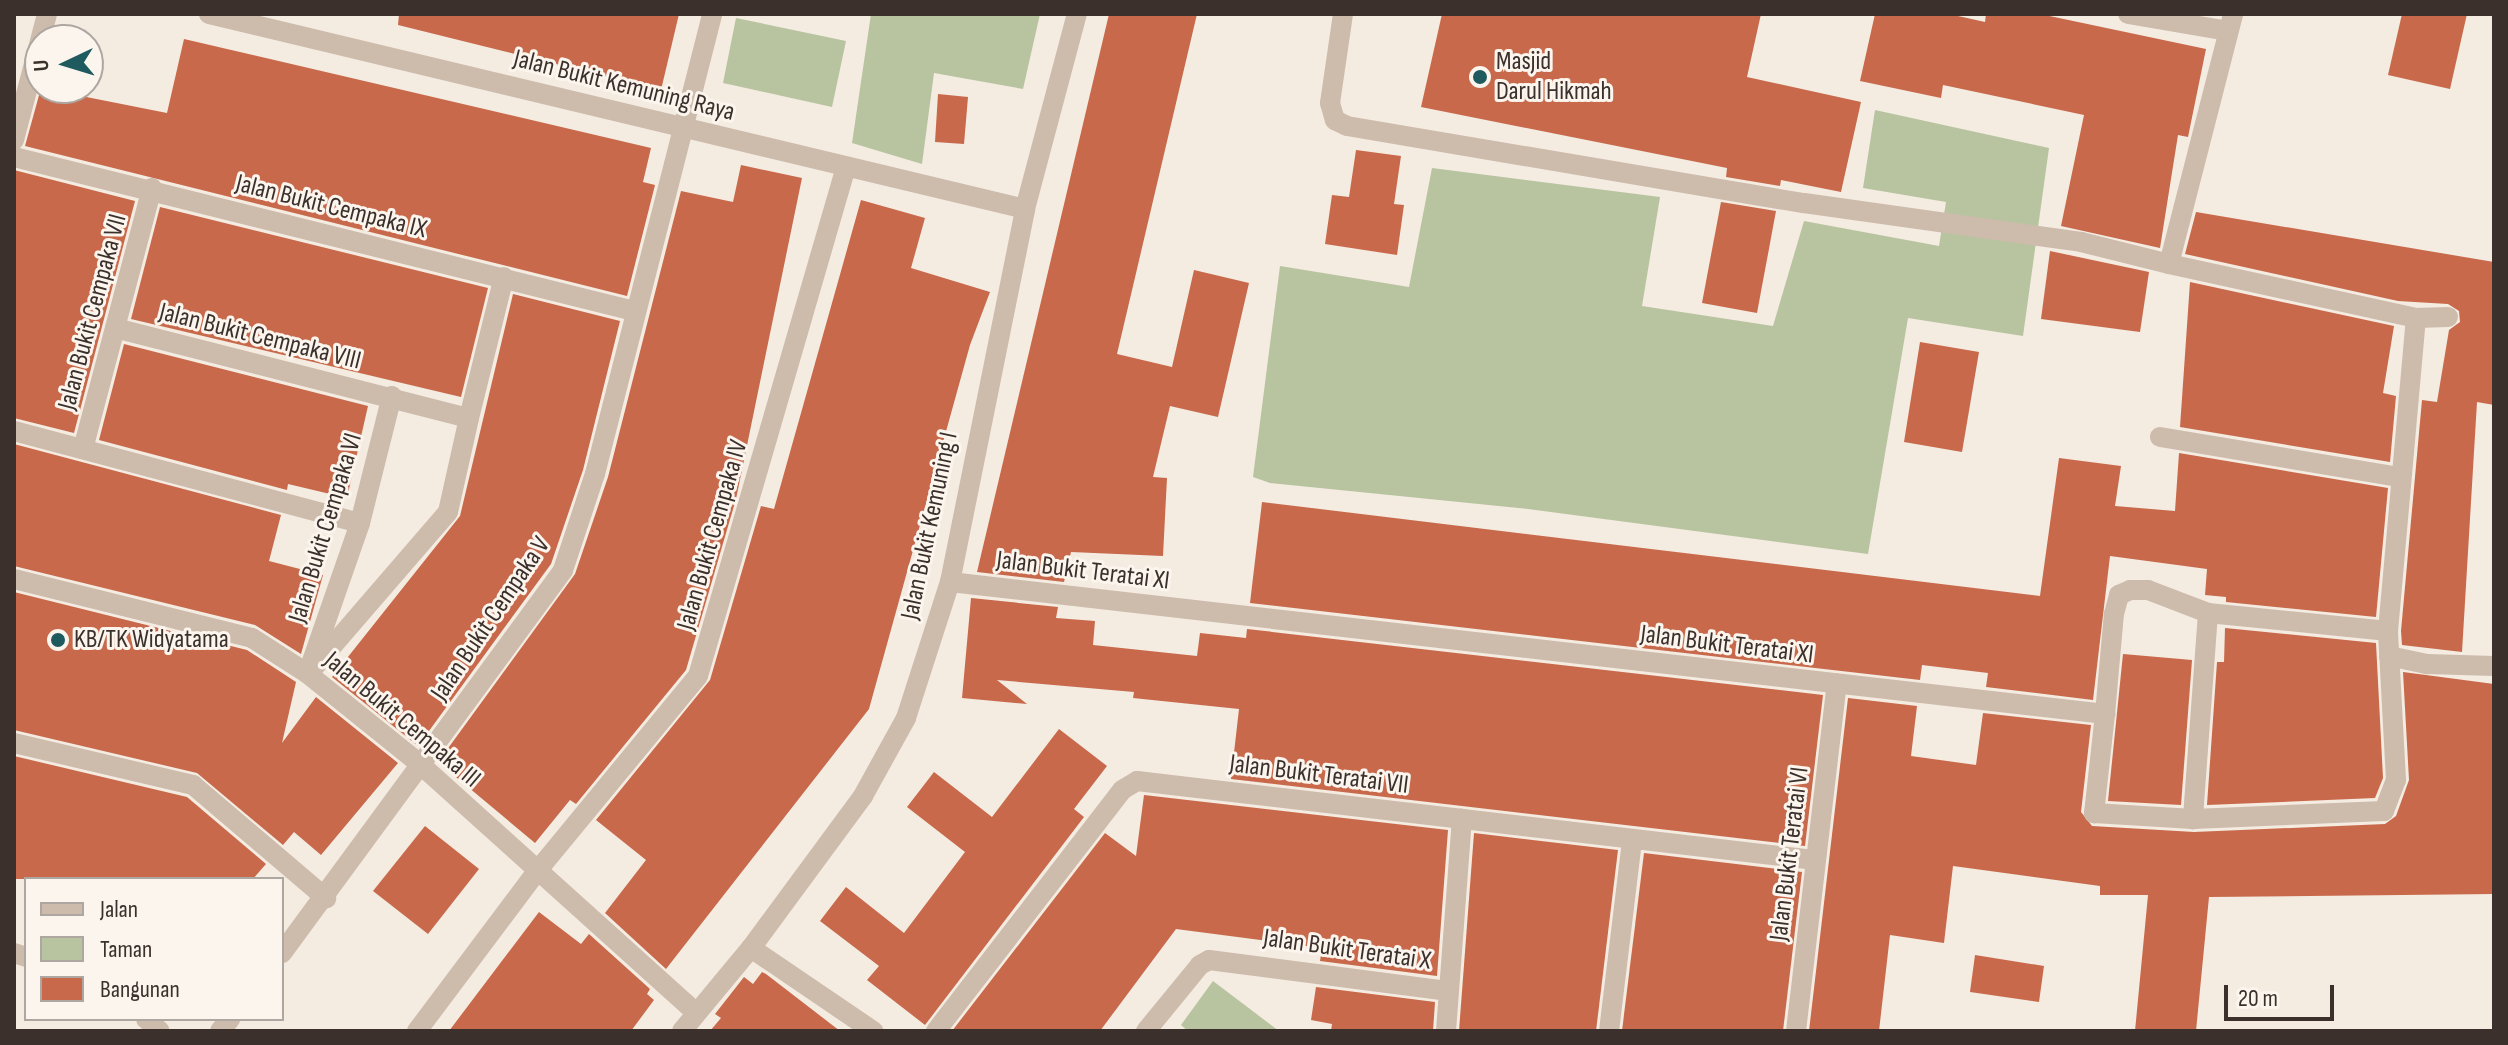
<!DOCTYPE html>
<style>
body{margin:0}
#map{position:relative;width:2508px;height:1045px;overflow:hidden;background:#f4ebe1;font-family:"Sofia Sans Condensed",sans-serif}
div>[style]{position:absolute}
.green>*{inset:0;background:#b8c4a0}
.building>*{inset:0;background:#c8694b}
.street>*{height:20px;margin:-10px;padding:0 10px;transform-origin:10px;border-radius:10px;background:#cdbbac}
.dots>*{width:22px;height:22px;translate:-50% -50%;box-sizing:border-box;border:4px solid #fbf5ee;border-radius:50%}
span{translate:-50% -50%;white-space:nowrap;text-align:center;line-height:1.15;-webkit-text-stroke:6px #fbf5ee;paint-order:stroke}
.poi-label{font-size:26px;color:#3b302b}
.left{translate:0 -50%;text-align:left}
.street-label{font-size:26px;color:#3b302b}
.frame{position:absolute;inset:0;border:16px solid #3b302b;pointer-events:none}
.legend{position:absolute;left:24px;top:877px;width:260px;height:144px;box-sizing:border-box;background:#fbf5ee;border:2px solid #aea6a0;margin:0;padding:10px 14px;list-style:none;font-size:24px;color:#3b302b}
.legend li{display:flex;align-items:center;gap:16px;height:40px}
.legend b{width:40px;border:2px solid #aea6a0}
.north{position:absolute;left:24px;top:24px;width:80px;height:80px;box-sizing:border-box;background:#fbf5ee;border:2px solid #aea6a0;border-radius:50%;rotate:266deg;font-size:22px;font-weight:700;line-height:32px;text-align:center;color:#3b302b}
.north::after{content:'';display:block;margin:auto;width:28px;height:36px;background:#1f5a5e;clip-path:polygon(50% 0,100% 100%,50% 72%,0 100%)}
.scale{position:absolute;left:2224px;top:985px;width:110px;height:36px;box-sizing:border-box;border:4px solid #3b302b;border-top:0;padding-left:10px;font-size:24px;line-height:28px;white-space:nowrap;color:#3b302b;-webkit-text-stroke:6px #fbf5ee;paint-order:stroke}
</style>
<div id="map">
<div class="green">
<div style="clip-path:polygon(871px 14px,1040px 14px,1023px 89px,934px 73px,922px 164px,852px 143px)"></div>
<div style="clip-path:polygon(736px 18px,846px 41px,832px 107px,723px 83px)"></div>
<div style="clip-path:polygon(1875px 110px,2049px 148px,2023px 336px,1908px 318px,1868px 554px,1528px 509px,1270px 483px,1253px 477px,1280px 266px,1409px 287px,1432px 168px,1660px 197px,1642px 306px,1773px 326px,1804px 221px,1939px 246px,1946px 202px,1863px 188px)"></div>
<div style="clip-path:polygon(1213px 981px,1279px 1031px,1188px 1031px,1181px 1025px)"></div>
</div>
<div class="building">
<div style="clip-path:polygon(399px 14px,679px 14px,661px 90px,398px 25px)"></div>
<div style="clip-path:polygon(1109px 14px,1197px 14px,1117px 354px,1172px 367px,1194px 270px,1249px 283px,1218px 417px,1170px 406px,1153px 477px,1167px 478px,1163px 556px,1071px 552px,1064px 582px,977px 572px)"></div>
<div style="clip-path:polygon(1442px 14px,1761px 14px,1747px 77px,1861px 102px,1841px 192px,1781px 180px,1780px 186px,1726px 177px,1727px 168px,1421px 107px)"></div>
<div style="clip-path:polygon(1875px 14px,1949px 14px,1985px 22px,1986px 14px,2040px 14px,2206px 49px,2188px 137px,2178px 135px,2160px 248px,2061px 226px,2084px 115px,1943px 85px,1941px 98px,1860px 81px)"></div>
<div style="clip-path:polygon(2402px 14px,2467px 14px,2450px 89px,2388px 75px)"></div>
<div style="clip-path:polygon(184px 39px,651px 148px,643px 182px,655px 185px,627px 296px,25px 146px,41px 88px,167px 113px)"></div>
<div style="clip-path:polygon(938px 94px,968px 97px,964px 144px,935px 142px)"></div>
<div style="clip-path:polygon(1356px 150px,1401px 156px,1394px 204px,1404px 205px,1397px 255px,1325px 244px,1332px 195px,1349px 197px)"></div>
<div style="clip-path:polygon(741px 165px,802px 178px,736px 499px,686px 670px,576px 804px,570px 800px,535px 843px,438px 762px,575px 574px,608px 477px,681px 191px,733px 202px)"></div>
<div style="clip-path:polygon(14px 170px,135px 201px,74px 433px,14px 418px)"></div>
<div style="clip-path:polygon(861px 200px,925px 218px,911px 268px,990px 292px,970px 345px,869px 709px,666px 969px,605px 913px,646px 860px,596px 820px,710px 680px,761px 506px,774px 509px)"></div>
<div style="clip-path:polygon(1721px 202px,1776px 211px,1757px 313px,1702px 303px)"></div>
<div style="clip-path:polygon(160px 207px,488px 288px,461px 397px,131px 319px)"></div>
<div style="clip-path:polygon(2196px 212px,2494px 262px,2494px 405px,2477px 402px,2462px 652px,2402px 645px,2401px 631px,2422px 400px,2437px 402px,2449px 330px,2460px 322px,2459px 311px,2448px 304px,2398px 301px,2185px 254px)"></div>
<div style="clip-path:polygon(2050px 251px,2149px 272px,2140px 332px,2041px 319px)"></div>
<div style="clip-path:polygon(2190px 282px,2394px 326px,2383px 393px,2396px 396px,2390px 462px,2180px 427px)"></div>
<div style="clip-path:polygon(513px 294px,620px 321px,583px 470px,551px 564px,418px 746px,332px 677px,460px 516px)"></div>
<div style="clip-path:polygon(1920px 342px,1979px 352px,1962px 452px,1904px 442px)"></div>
<div style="clip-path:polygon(124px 344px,368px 406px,347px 498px,288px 484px,287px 490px,99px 440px)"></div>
<div style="clip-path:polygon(14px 444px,281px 515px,269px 561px,323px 575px,301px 654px,255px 625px,14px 566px)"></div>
<div style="clip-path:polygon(2179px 453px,2388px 488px,2376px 617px,2226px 602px,2226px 597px,2205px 595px,2207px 569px,2110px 556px,2093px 700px,1986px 687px,1988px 673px,1922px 665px,1920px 680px,1250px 603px,1262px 502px,2040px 596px,2059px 458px,2121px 466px,2115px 506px,2175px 511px)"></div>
<div style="clip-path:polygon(14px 592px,247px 650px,296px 682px,282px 743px,316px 697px,398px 763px,321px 855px,294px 832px,283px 845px,197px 773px,14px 730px)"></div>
<div style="clip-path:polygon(971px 598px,1058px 607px,1056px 618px,1095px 621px,1093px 645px,1197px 656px,1200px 633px,1246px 638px,1247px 629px,1823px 695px,1805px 846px,1231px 779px,1239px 709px,1133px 698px,1134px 692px,997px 680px,1027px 704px,962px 698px)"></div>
<div style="clip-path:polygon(2225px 628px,2376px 643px,2383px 778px,2375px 798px,2207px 805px,2217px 662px,2224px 662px)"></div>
<div style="clip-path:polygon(2123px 654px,2192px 660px,2181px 805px,2108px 801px)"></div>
<div style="clip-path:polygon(2403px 672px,2494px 684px,2494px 894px,2209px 897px,2196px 1031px,2135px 1031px,2148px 895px,2100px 895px,2100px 886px,1953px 866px,1944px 943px,1890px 935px,1879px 1031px,1809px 1031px,1848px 698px,1917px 706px,1911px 756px,1976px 765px,1983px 713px,2091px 725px,2081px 812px,2092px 826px,2194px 832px,2385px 824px,2396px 816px,2409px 780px)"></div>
<div style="clip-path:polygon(1059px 729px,1107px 766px,1074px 809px,1084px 817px,925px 1025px,867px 980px,879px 966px,820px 921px,846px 887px,904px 933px,965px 852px,907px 807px,934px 772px,992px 817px)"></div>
<div style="clip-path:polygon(14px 756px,187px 797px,266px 864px,253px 879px,14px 879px)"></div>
<div style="clip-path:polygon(1144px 795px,1448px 830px,1437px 976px,1320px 961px,1322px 948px,1176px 929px,1100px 1031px,952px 1031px,1105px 833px,1136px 856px)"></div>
<div style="clip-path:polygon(425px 826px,479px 869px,428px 934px,373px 891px)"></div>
<div style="clip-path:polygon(1474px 833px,1618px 850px,1596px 1031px,1459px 1031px)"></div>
<div style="clip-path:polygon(1644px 853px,1802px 872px,1783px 1031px,1622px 1031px)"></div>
<div style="clip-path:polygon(539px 912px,581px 944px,589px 934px,650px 989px,647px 994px,654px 1000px,631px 1031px,449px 1031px)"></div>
<div style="clip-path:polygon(1975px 955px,2044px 966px,2039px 1002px,1970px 992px)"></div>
<div style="clip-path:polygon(762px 972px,766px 974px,840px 1031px,710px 1031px,721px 1018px,715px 1014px,744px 977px,753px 984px)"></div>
<div style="clip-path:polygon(1316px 987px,1435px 1002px,1433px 1031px,1331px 1031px,1332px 1024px,1311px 1020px)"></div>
</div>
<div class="street">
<div style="left:209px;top:14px;width:839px;rotate:13.44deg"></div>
<div style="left:1343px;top:14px;width:90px;rotate:98.3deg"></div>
<div style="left:1330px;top:103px;width:18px;rotate:74deg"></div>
<div style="left:1335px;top:120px;width:13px;rotate:27deg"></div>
<div style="left:1347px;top:126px;width:463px;rotate:9.6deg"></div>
<div style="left:1804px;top:203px;width:280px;rotate:8deg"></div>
<div style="left:2081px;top:242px;width:91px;rotate:14deg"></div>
<div style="left:2169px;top:264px;width:258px;rotate:-75.6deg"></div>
<div style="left:2128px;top:14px;width:101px;rotate:9.6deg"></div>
<div style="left:14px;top:140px;width:130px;rotate:-75.3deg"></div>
<div style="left:14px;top:157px;width:639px;rotate:13.95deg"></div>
<div style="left:2169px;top:264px;width:253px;rotate:12.3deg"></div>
<div style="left:2416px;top:318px;width:32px;rotate:-2deg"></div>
<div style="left:115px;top:328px;width:365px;rotate:14.3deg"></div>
<div style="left:469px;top:418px;width:96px;rotate:102.6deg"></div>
<div style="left:448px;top:512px;width:214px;rotate:130.8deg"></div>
<div style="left:469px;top:418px;width:145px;rotate:-76.1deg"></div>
<div style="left:14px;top:431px;width:358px;rotate:14.9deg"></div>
<div style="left:2160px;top:437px;width:243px;rotate:9.5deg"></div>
<div style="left:83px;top:449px;width:270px;rotate:-75.2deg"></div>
<div style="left:14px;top:579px;width:245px;rotate:13.9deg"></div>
<div style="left:252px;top:638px;width:67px;rotate:32.7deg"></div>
<div style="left:308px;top:674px;width:145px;rotate:38.8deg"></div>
<div style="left:421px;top:765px;width:370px;rotate:42deg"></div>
<div style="left:950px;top:582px;width:1163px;rotate:6.52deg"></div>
<div style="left:2105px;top:714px;width:100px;rotate:-84.9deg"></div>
<div style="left:2114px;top:614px;width:20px;rotate:-75deg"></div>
<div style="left:2119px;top:595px;width:12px;rotate:-24deg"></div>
<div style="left:2130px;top:590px;width:18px"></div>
<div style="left:2148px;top:590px;width:64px;rotate:21deg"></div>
<div style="left:2208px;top:613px;width:181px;rotate:5.7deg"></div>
<div style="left:2208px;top:613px;width:207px;rotate:94.2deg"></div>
<div style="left:2193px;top:819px;width:191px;rotate:-2.4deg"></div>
<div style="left:2384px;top:811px;width:33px;rotate:-69deg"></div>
<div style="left:2396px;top:780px;width:149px;rotate:-93.1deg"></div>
<div style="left:2388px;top:631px;width:314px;rotate:-84.9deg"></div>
<div style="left:2389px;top:656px;width:39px;rotate:12deg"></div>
<div style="left:2427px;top:664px;width:67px;rotate:1.7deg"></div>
<div style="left:311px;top:664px;width:149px;rotate:-70.8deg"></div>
<div style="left:360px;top:523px;width:131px;rotate:-75.9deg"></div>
<div style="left:2105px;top:714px;width:100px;rotate:96.3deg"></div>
<div style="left:2094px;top:813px;width:99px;rotate:3.5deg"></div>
<div style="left:14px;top:743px;width:184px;rotate:13.2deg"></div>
<div style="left:193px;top:785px;width:175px;rotate:40.4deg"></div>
<div style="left:751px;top:948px;width:148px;rotate:34.2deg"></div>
<div style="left:14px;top:953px;width:13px;rotate:18deg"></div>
<div style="left:282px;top:953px;width:475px;rotate:-53.7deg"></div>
<div style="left:563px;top:570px;width:101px;rotate:-71.6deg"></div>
<div style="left:595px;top:474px;width:475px;rotate:-75.7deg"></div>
<div style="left:146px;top:1019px;width:18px;rotate:41deg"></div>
<div style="left:220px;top:1031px;width:16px;rotate:-50deg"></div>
<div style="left:417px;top:1031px;width:201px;rotate:-53.1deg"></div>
<div style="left:538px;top:870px;width:251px;rotate:-50.5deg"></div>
<div style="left:698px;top:676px;width:530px;rotate:-73.79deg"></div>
<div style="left:682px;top:1031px;width:108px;rotate:-50.3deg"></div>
<div style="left:751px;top:948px;width:189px;rotate:-53.6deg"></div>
<div style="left:863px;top:796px;width:89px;rotate:-61.1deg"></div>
<div style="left:906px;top:718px;width:143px;rotate:-72.1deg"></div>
<div style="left:950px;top:582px;width:380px;rotate:-78.6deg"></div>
<div style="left:1025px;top:209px;width:202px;rotate:-75.1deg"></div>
<div style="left:936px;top:1031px;width:304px;rotate:-52.3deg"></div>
<div style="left:1122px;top:790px;width:17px;rotate:-31deg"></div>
<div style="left:1137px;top:781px;width:683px;rotate:6.65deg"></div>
<div style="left:1146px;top:1031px;width:85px;rotate:-50.7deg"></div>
<div style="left:1200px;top:965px;width:10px;rotate:-29deg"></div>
<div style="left:1209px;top:960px;width:242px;rotate:7.4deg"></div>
<div style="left:1446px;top:1031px;width:213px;rotate:-85.7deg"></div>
<div style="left:1609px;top:1031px;width:192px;rotate:-83.1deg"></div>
<div style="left:1796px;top:1031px;width:350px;rotate:-83.3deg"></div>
</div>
<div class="dots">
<div style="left:1480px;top:77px;background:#1f5a5e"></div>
<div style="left:58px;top:640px;background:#1f5a5e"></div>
</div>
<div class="poi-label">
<span class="left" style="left:1496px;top:77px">Masjid<br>Darul Hikmah</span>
<span class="left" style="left:74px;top:640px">KB/TK Widyatama</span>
</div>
<div class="street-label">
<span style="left:624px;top:86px;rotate:14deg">Jalan Bukit Kemuning Raya</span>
<span style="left:331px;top:207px;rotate:14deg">Jalan Bukit Cempaka IX</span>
<span style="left:93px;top:312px;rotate:-75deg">Jalan Bukit Cempaka VII</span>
<span style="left:260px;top:337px;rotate:14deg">Jalan Bukit Cempaka VIII</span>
<span style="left:930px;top:526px;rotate:-78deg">Jalan Bukit Kemuning I</span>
<span style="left:326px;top:528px;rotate:-73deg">Jalan Bukit Cempaka VI</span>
<span style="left:713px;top:535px;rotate:-74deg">Jalan Bukit Cempaka IV</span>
<span style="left:1083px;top:571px;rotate:7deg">Jalan Bukit Teratai XI</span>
<span style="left:491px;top:619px;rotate:-56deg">Jalan Bukit Cempaka V</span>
<span style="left:1727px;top:645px;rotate:7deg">Jalan Bukit Teratai XI</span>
<span style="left:402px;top:720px;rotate:40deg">Jalan Bukit Cempaka III</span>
<span style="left:1319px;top:775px;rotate:7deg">Jalan Bukit Teratai VII</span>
<span style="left:1790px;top:854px;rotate:-83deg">Jalan Bukit Teratai VI</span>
<span style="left:1347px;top:950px;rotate:8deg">Jalan Bukit Teratai X</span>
</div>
<div class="frame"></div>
<ul class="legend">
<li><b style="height:10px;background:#cdbbac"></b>Jalan</li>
<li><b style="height:22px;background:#b8c4a0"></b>Taman</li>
<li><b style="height:22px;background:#c8694b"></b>Bangunan</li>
</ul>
<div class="north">U</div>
<div class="scale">20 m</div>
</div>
